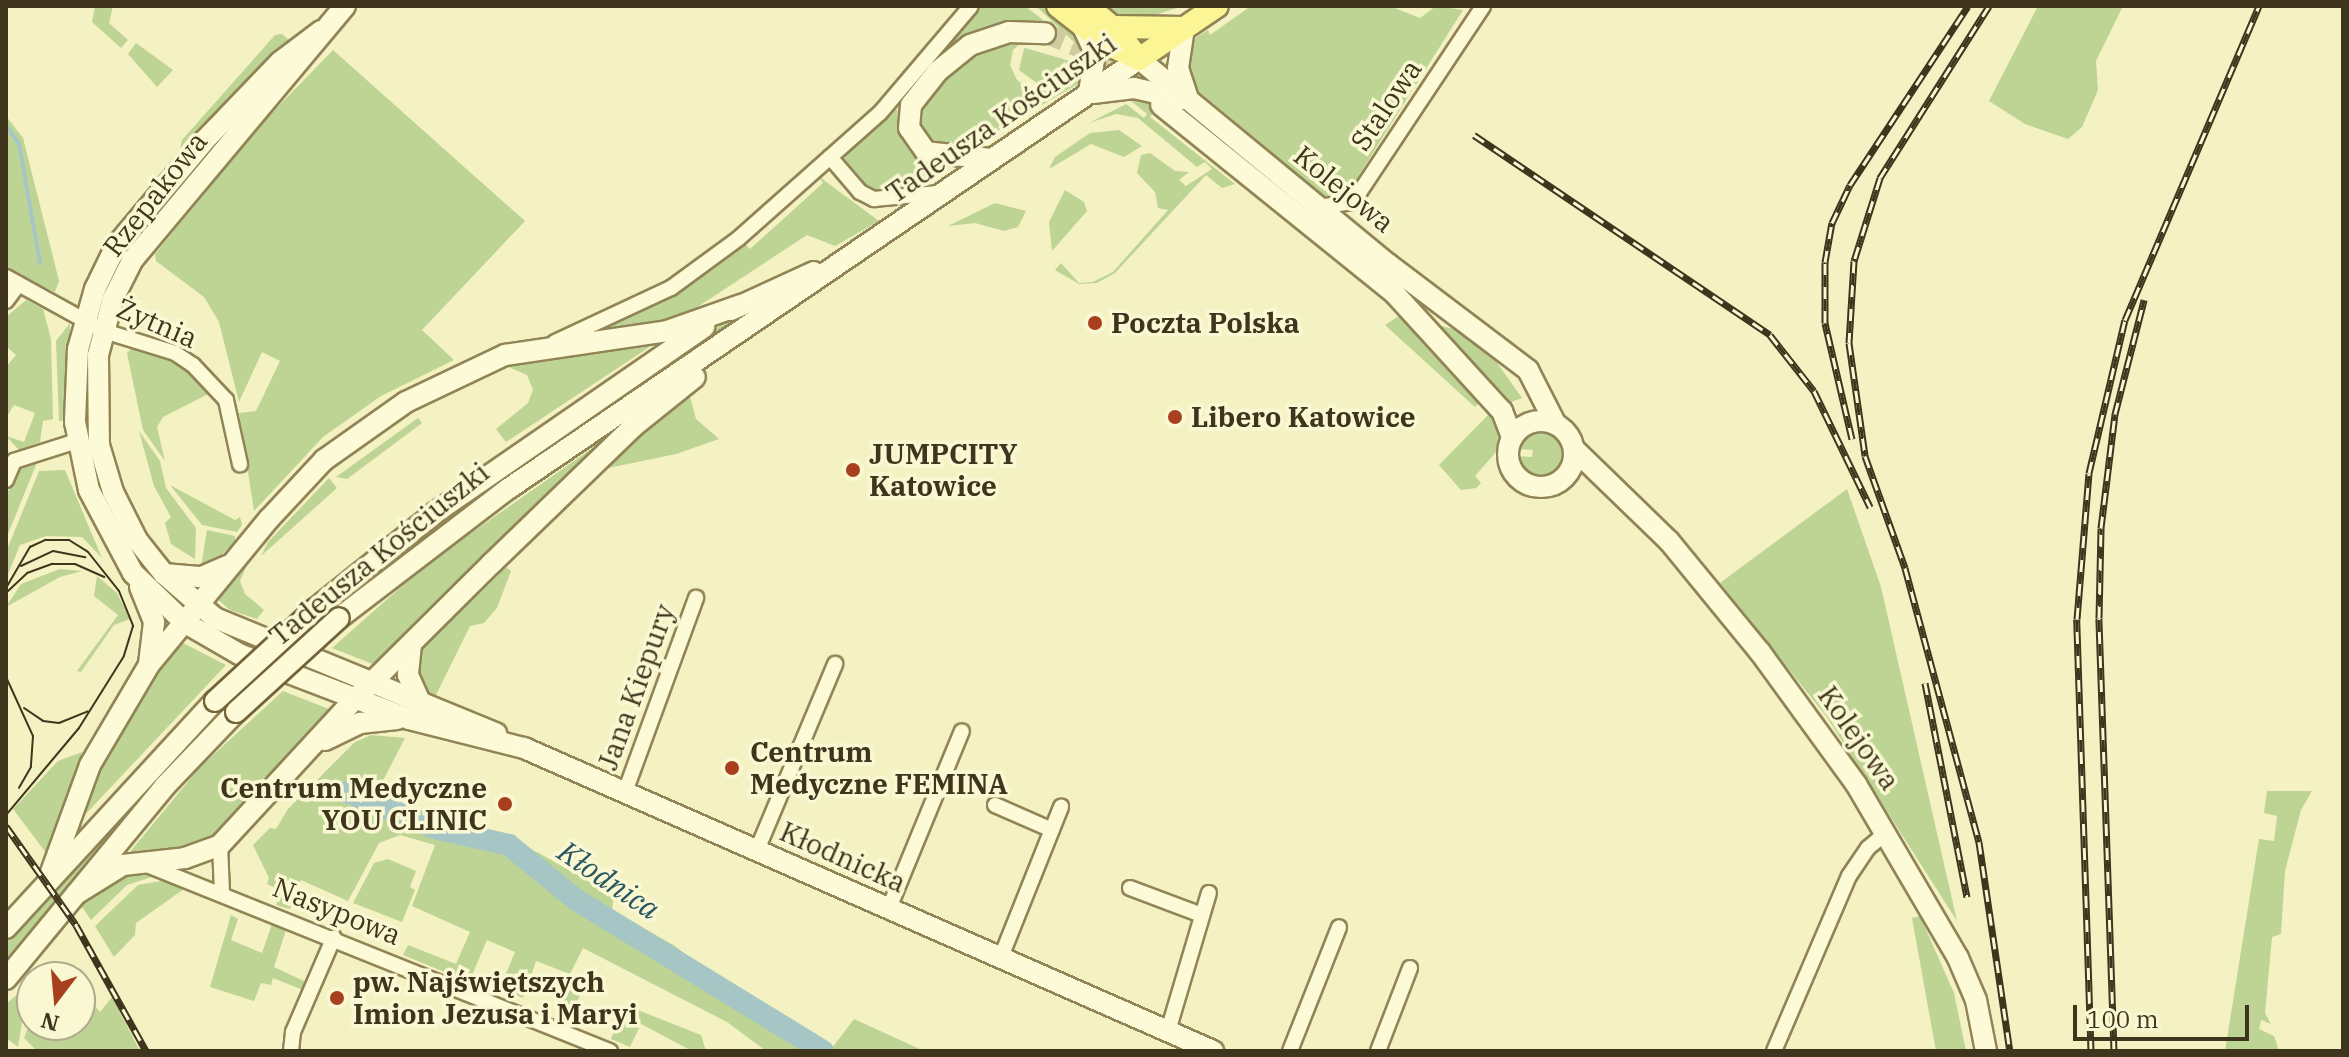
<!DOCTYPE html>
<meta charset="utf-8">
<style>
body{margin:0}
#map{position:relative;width:2349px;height:1057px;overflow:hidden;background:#f4f1c2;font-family:"IBM Plex Serif",serif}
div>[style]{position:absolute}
.green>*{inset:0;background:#bdd494}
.stream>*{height:4px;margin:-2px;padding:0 2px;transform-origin:2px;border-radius:2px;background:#a5c6c4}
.river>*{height:22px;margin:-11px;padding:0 11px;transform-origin:11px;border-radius:11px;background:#a5c6c4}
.secondary-tunnel>*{height:20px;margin-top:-10px;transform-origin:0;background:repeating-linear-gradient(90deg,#d0cba1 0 20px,transparent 0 30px)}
.roads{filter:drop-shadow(2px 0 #918456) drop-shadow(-2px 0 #918456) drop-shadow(0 2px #918456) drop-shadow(0 -2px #918456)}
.street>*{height:14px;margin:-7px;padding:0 7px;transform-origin:7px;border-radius:7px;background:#fdfbd7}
.secondary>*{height:20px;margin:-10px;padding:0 10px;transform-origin:10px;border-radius:10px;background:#fdfbd7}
.secondary>.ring{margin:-10px;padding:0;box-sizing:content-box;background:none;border:20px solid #fdfbd7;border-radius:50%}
.primary>*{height:22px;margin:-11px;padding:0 11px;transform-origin:11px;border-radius:11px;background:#fbf596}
.tram>*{height:2px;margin:-1px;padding:0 1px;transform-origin:1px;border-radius:1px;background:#3f351d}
.rail>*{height:7px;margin-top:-3.5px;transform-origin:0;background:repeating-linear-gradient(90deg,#faf8d3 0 12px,#3f351d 0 24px);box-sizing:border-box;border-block:2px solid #3f351d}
.bridges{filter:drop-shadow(2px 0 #72643a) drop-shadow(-2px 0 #72643a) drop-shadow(0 2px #72643a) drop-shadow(0 -2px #72643a)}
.secondary-bridge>*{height:20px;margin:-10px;padding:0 10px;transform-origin:10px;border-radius:10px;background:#fdfbd7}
.dots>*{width:22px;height:22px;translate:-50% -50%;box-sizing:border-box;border:4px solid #faf8d3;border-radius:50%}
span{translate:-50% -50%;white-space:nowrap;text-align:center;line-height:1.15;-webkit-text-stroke:7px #faf8d3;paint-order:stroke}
.street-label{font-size:28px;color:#3f351d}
.poi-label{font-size:28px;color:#3f351d;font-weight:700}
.left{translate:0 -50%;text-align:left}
.right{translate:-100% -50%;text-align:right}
.water-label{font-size:30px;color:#2a5660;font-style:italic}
.frame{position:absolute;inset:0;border:8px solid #3f351d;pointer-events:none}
.north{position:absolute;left:16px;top:961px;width:80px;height:80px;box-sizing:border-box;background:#faf8d3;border:2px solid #afaa8a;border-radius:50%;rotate:196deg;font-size:22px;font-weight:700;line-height:32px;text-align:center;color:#3f351d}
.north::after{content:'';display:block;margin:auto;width:28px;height:36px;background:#a83f1e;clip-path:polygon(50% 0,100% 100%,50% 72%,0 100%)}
.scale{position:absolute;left:2073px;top:1005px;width:176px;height:36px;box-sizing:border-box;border:4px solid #3f351d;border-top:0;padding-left:10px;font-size:24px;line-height:28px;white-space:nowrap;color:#3f351d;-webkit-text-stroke:6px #faf8d3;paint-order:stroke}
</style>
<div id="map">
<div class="green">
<div style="clip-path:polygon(95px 6px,113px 6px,109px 23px,128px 40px,121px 48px,92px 22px)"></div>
<div style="clip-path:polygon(977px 6px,1025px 6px,1047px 23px,1009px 22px,976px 32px,919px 76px,894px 107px,900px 113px,900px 129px,917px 157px,945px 168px,914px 189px,871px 194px,843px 164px,847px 151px)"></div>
<div style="clip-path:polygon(1036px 6px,1047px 6px,1087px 40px,1083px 81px,972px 146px,944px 151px,915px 132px,921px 98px,987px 42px,1024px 40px,1013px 50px,1010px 65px,1017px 80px,1029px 89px,1054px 89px,1071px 76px,1077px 64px,1075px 43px)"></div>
<div style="clip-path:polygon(1096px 6px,1183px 6px,1130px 23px)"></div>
<div style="clip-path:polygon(1251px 6px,1390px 6px,1420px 18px,1436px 6px,1463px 10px,1345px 197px,1324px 196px,1191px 85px,1184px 72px,1186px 44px,1208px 30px,1210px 35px)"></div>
<div style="clip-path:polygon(2038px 6px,2123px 6px,2096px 61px,2098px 90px,2082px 127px,2068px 139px,2025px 124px,1989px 101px)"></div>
<div style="clip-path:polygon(282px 34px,289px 40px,180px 149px,182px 140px,275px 35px)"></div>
<div style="clip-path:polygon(136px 43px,173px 70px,157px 87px,128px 54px)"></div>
<div style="clip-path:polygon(1024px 49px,1025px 48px,1070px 61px,1057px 80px,1038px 84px,1019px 70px)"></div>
<div style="clip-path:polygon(333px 50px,525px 221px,422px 330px,454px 360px,381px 396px,323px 437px,254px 511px,239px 413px,256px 411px,280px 361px,262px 352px,239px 402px,219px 322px,204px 297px,156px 261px,155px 254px,265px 120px)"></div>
<div style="clip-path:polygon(1126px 97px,1164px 100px,1150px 117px,1235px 184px,1222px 188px,1206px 175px,1115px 273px,1097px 283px,1079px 284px,1055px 270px,1061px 263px,1079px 283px,1093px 282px,1113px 272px,1168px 210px,1158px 208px,1155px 192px,1137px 173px,1141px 155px,1150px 153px,1175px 171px,1189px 172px,1179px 180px,1186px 186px,1212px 169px,1205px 162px,1197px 167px,1138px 118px,1116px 114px,1089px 123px,1126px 104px,1144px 118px,1147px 114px)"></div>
<div style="clip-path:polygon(6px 116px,23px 138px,59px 281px,55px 292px,6px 270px)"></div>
<div style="clip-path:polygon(1119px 130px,1142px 146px,1124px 157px,1091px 144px,1049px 169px,1055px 157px,1090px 133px)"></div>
<div style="clip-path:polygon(817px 175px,879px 221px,835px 246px,807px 235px,667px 327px,593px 332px,665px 301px,743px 242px,750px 249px,823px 183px)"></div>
<div style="clip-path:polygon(1065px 190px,1084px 202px,1087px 211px,1052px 251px,1049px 222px)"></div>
<div style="clip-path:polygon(995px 203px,1026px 211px,1018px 227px,1004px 231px,975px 223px,948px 226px)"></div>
<div style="clip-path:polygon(26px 300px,43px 309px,51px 339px,53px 419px,43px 421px,40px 442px,19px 450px,6px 436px,24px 442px,35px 413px,14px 405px,6px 418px,6px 367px,16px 355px,6px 346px,6px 317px)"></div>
<div style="clip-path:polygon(1416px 305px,1437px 325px,1458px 330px,1493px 357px,1522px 398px,1503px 405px)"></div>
<div style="clip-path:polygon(759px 307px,326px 620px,318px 615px,528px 456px,721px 325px)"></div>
<div style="clip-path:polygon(1399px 316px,1479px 403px,1475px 407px,1385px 325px)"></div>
<div style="clip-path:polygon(70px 323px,68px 420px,59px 421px,56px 341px)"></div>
<div style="clip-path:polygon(657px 342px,506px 442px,496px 429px,528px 403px,533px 390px,527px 375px,506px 366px)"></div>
<div style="clip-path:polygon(131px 349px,186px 366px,214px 391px,163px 417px,157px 427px,165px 461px,143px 430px,127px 353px)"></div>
<div style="clip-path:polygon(689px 393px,696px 419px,719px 439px,676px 454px,594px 471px)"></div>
<div style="clip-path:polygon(1489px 414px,1499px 431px,1496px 452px,1475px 476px,1481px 483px,1476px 488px,1461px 490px,1439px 465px)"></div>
<div style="clip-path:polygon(418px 418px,422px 423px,347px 479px,336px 477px)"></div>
<div style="clip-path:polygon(1537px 428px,1553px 431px,1567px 447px,1564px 469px,1546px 480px,1525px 475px,1515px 456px,1532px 457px,1533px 450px,1516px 449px,1522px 436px)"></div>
<div style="clip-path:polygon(139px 431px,160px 461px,166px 488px,196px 528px,195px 559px,171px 544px,165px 523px,171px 517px,154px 486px)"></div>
<div style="clip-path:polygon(598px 444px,380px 667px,332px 648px,427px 564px)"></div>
<div style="clip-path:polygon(34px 461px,36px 465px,6px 539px,6px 496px,20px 467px)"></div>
<div style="clip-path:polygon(65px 470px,102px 558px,82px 537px,46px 536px,20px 545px,6px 579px,6px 552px,39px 471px)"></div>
<div style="clip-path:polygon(329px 478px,337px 488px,261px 556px,268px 542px)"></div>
<div style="clip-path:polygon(170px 485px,235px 520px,240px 517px,242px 525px,237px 532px,202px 525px)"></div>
<div style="clip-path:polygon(1847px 489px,1881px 587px,1957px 921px,1826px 716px,1720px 583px)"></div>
<div style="clip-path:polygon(207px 530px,235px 536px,235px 541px,216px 561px,201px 567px)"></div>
<div style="clip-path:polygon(253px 551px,240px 581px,245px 594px,264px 610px,257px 619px,230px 610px,214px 596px)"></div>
<div style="clip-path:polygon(506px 567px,511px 571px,497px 608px,484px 623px,470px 626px,435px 697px,428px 693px,417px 668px,421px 651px)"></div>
<div style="clip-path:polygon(60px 569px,82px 571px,60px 577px,6px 607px,21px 584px)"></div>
<div style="clip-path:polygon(97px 576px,117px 593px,130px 619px,114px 625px,81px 672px,77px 671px,118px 615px,94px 596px)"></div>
<div style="clip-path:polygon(175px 639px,226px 665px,81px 819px,90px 776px)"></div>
<div style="clip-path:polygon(283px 691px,334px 711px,204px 844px,129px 853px,200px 767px)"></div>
<div style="clip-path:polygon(228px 698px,235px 703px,70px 886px,6px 967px,6px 939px,24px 917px)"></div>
<div style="clip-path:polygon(371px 735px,405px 738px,375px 796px,443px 824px,537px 852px,614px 896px,612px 910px,675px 946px,726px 988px,832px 1048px,854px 1019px,924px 1051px,766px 1051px,727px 1022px,583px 948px,570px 974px,586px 981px,569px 1021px,557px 1015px,570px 974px,536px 961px,523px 998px,500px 988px,515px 952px,487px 940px,469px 982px,403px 955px,408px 945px,456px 964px,470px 932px,412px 906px,435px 845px,400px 835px,379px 843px,348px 901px,301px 880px,290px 909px,276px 905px,282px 891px,267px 884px,269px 878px,253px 845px,270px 828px,276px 829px,288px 809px,355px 742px)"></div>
<div style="clip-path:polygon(82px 752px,67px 810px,47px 854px,13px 809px,58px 761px)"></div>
<div style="clip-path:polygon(2267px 791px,2312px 791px,2301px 810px,2285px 871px,2281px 934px,2272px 937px,2265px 1013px,2271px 1024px,2261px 1020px,2259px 1029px,2274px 1036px,2279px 1051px,2225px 1051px,2259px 839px,2274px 841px,2277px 816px,2264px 813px)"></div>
<div style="clip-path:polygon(388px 859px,416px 871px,410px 887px,415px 890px,402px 922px,353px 903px,374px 863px)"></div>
<div style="clip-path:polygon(146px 869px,158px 875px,127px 885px,91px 920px,80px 904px,104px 880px)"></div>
<div style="clip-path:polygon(166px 880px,184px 889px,136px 923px,135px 935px,114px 957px,95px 926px,138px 885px)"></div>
<div style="clip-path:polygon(231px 915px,238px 919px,231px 940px,262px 953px,272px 924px,286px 930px,274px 967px,306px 982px,303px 990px,273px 978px,271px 985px,261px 983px,254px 1001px,210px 987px)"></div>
<div style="clip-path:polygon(1920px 916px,1954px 993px,1966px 1051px,1936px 1051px,1912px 918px)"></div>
<div style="clip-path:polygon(32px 982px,32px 1012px,22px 1022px,18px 1047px,6px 1038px,6px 1004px)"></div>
<div style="clip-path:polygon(84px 993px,100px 1012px,112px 997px,140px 1051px,37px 1051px,24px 1038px,32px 1017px,32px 1025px,80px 1025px)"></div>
<div style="clip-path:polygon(625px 1005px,701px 1035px,706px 1051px,692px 1051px,641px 1024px,630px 1047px,611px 1039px)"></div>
</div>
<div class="stream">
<div style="left:6px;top:125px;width:23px;rotate:56deg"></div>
<div style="left:19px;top:144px;width:121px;rotate:80deg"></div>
</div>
<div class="river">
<div style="left:347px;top:792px;width:95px;rotate:22.2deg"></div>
<div style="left:435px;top:828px;width:76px;rotate:12.9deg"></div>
<div style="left:509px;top:845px;width:85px;rotate:39.3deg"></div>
<div style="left:575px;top:899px;width:291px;rotate:31.5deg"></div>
</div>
<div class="secondary-tunnel">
<div style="left:1045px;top:33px;width:51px;rotate:23.1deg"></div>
<div style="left:1092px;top:53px;width:49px;rotate:35.9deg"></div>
</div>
<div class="roads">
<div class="street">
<div style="left:830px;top:157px;width:46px;rotate:49.4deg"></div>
<div style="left:860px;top:192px;width:16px;rotate:27deg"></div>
<div style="left:874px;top:199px;width:64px;rotate:-5.4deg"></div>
<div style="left:1318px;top:207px;width:35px;rotate:-8deg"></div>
<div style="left:1353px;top:202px;width:235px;rotate:-56.4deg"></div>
<div style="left:6px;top:277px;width:112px;rotate:28.9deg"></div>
<div style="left:104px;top:331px;width:74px;rotate:17.2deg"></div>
<div style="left:175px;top:353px;width:22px;rotate:34deg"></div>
<div style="left:193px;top:365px;width:48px;rotate:46.7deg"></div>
<div style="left:226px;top:400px;width:66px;rotate:77.7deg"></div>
<div style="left:6px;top:301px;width:21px;rotate:-53deg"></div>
<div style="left:555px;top:342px;width:128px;rotate:-25deg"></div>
<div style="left:671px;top:288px;width:84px;rotate:-36.3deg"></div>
<div style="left:739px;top:238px;width:188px;rotate:-41.6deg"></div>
<div style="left:880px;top:113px;width:140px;rotate:-49.6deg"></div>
<div style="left:6px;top:480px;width:21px;rotate:-67deg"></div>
<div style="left:14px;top:461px;width:66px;rotate:-17.6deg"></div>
<div style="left:625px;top:792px;width:207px;rotate:-69.9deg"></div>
<div style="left:995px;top:805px;width:62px;rotate:23.7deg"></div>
<div style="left:220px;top:845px;width:47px;rotate:87.6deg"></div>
<div style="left:757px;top:850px;width:202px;rotate:-67.2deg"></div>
<div style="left:147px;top:865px;width:499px;rotate:21.9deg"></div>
<div style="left:1130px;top:888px;width:77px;rotate:20.6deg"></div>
<div style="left:889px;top:908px;width:191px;rotate:-67.6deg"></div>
<div style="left:1001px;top:957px;width:162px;rotate:-68.2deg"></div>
<div style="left:1168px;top:1031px;width:144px;rotate:-73.5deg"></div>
<div style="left:291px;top:1051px;width:19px;rotate:-84deg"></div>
<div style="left:293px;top:1032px;width:103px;rotate:-66.7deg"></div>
<div style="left:1290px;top:1051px;width:133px;rotate:-68.4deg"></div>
<div style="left:1378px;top:1051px;width:89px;rotate:-68.9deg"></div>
<div style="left:1774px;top:1051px;width:190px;rotate:-66.8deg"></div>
<div style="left:1849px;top:876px;width:34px;rotate:-56deg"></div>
<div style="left:1868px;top:848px;width:25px;rotate:-40deg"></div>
</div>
<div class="secondary">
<div style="left:345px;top:6px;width:332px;rotate:129.9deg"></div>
<div style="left:132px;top:261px;width:42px;rotate:116.6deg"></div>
<div style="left:113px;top:299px;width:58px;rotate:105deg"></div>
<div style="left:98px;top:355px;width:90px;rotate:89.4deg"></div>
<div style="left:99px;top:445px;width:49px;rotate:73.4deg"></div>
<div style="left:113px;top:492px;width:54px;rotate:63.4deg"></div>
<div style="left:137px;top:540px;width:43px;rotate:51.5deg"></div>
<div style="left:164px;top:574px;width:67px;rotate:40.8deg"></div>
<div style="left:215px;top:618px;width:304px;rotate:22.3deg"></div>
<div style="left:1082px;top:25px;width:31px;rotate:65deg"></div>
<div style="left:1095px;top:53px;width:40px;rotate:98.5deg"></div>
<div style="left:1184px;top:28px;width:40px;rotate:98.5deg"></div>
<div style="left:1178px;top:68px;width:32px;rotate:72deg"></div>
<div style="left:321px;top:31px;width:51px;rotate:142.9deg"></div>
<div style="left:280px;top:62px;width:108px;rotate:133.9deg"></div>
<div style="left:205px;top:140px;width:138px;rotate:130deg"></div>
<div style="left:116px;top:246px;width:48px;rotate:116deg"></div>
<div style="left:95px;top:289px;width:62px;rotate:105.8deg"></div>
<div style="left:78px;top:349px;width:73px;rotate:92.4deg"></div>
<div style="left:75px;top:422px;width:69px;rotate:78.4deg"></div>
<div style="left:89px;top:490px;width:94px;rotate:62.1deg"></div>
<div style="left:133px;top:573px;width:71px;rotate:43.9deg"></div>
<div style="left:184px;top:622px;width:64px;rotate:30.2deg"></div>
<div style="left:239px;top:654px;width:182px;rotate:20.9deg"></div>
<div style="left:409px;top:719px;width:119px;rotate:14.2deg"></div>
<div style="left:524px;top:748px;width:753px;rotate:23.74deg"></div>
<div style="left:1093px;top:93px;width:41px;rotate:-7deg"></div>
<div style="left:1134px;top:88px;width:50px;rotate:12.7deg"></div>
<div style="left:1161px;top:105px;width:301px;rotate:38.9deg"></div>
<div style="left:1395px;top:294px;width:159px;rotate:47.6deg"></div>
<div style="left:1502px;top:411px;width:28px;rotate:69deg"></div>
<div style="left:991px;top:159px;width:65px;rotate:-173.9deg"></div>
<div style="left:926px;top:152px;width:29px;rotate:-125deg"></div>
<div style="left:909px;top:128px;width:23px;rotate:-85deg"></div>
<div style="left:911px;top:105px;width:43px;rotate:-51.5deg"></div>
<div style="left:938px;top:71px;width:41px;rotate:-39.1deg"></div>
<div style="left:970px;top:45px;width:41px;rotate:-18.4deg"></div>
<div style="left:1009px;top:32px;width:36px;rotate:2deg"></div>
<div style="left:731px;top:310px;width:91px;rotate:-24.6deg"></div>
<div class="ring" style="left:1508px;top:421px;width:46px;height:46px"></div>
<div style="left:1575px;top:450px;width:131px;rotate:44.1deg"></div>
<div style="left:1669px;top:541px;width:144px;rotate:50.7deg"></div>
<div style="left:1760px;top:652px;width:163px;rotate:54deg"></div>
<div style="left:1856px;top:784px;width:202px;rotate:59.6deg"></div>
<div style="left:1958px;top:958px;width:46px;rotate:66.8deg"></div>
<div style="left:1976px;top:1000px;width:52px;rotate:78.9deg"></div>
<div style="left:164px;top:574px;width:38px;rotate:5deg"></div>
<div style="left:202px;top:577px;width:27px;rotate:-24deg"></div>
<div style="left:140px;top:587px;width:38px;rotate:68deg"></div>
<div style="left:154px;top:622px;width:42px;rotate:96.8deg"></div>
<div style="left:315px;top:609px;width:155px;rotate:-38.7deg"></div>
<div style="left:436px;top:512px;width:326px;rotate:-34.6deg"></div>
<div style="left:339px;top:618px;width:213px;rotate:-37.4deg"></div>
<div style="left:508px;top:489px;width:764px;rotate:-34.27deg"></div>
<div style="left:1139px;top:59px;width:323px;rotate:39.5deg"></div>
<div style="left:1388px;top:264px;width:176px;rotate:37.1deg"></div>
<div style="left:1528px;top:370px;width:59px;rotate:63deg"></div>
<div style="left:411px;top:645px;width:30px;rotate:96deg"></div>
<div style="left:408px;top:675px;width:27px;rotate:66deg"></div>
<div style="left:325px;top:740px;width:39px;rotate:-26deg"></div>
<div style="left:360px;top:723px;width:37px;rotate:-6deg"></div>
<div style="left:50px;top:875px;width:117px;rotate:-70deg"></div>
<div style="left:90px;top:765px;width:116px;rotate:-59.5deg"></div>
<div style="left:149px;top:665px;width:189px;rotate:-50.6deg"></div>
<div style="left:269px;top:519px;width:81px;rotate:-47deg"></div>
<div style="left:324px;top:460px;width:100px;rotate:-35.3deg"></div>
<div style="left:406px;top:402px;width:110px;rotate:-25.4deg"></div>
<div style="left:505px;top:355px;width:164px;rotate:-8.4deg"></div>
<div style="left:667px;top:331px;width:78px;rotate:-19.4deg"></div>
<div style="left:76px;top:894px;width:55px;rotate:-31.7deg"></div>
<div style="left:123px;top:865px;width:62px;rotate:-6.4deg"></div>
<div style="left:185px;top:858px;width:37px;rotate:-20deg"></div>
<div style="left:220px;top:845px;width:197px;rotate:-47.3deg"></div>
<div style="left:354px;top:700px;width:194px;rotate:-44.8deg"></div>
<div style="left:492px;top:563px;width:197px;rotate:-44deg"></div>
<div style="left:634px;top:426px;width:78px;rotate:-38.8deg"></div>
<div style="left:6px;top:928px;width:309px;rotate:-47.4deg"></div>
<div style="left:6px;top:979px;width:249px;rotate:-50.5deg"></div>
<div style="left:164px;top:787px;width:104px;rotate:-46.2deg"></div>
</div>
<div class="primary">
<div style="left:1058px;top:6px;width:60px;rotate:38.2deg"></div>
<div style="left:1105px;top:43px;width:38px;rotate:25deg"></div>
<div style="left:1087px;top:6px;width:40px;rotate:40deg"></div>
<div style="left:1118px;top:32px;width:30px;rotate:53deg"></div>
<div style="left:1113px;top:27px;width:71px;rotate:0.8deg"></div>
<div style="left:1139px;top:59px;width:94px;rotate:-34.2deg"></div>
</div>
</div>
<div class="tram">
<div style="left:21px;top:566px;width:35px;rotate:-25deg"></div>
<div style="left:53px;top:551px;width:33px;rotate:11deg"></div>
<div style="left:6px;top:588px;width:48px;rotate:-59.7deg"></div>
<div style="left:30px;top:547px;width:17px;rotate:-25deg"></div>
<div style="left:45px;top:540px;width:24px"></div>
<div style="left:69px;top:540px;width:22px;rotate:32deg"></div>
<div style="left:88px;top:552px;width:50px;rotate:51.5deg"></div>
<div style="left:119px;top:591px;width:38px;rotate:68deg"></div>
<div style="left:133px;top:626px;width:31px;rotate:107deg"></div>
<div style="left:124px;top:656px;width:85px;rotate:122deg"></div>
<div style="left:79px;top:728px;width:114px;rotate:130deg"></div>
<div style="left:8px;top:591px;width:26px;rotate:-43deg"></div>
<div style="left:27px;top:573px;width:27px;rotate:-20deg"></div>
<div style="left:52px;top:564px;width:23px"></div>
<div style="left:75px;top:564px;width:32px;rotate:24deg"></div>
<div style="left:6px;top:677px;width:65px;rotate:65.4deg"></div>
<div style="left:33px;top:736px;width:31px;rotate:94deg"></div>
<div style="left:31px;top:767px;width:24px;rotate:120deg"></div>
<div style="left:24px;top:708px;width:23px;rotate:34deg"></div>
<div style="left:43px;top:721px;width:16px;rotate:7deg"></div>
<div style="left:59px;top:723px;width:31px;rotate:-22deg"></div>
</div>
<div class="rail">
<div style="left:1989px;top:6px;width:204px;rotate:122.4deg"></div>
<div style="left:1880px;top:178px;width:87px;rotate:107.4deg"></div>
<div style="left:1854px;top:261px;width:82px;rotate:93.5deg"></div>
<div style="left:1849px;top:343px;width:114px;rotate:81.9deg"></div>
<div style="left:1865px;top:456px;width:119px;rotate:70.3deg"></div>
<div style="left:1905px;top:568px;width:284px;rotate:74.9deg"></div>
<div style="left:1979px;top:842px;width:211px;rotate:81.6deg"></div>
<div style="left:1474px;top:135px;width:357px;rotate:34deg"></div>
<div style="left:1770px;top:335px;width:71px;rotate:51.8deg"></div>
<div style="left:1814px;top:391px;width:129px;rotate:64.2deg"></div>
<div style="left:1852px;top:439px;width:119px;rotate:-103.1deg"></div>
<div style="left:1825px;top:323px;width:61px;rotate:-90deg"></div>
<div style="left:1825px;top:262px;width:40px;rotate:-80deg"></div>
<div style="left:1832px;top:223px;width:42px;rotate:-64.7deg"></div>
<div style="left:1850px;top:185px;width:214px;rotate:-56.6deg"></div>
<div style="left:1925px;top:683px;width:218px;rotate:78.9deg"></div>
<div style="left:6px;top:826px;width:121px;rotate:54.7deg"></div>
<div style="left:76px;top:925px;width:144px;rotate:60.9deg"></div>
<div style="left:2091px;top:1051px;width:432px;rotate:-91.9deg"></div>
<div style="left:2077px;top:619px;width:146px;rotate:-85.3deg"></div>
<div style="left:2089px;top:473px;width:157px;rotate:-76.8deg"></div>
<div style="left:2125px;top:320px;width:341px;rotate:-66.9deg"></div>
<div style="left:2114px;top:1051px;width:433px;rotate:-92deg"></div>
<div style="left:2099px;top:618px;width:90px;rotate:-88.7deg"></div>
<div style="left:2101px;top:528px;width:115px;rotate:-83deg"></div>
<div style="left:2115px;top:414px;width:118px;rotate:-75.7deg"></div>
</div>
<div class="bridges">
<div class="secondary-bridge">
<div style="left:215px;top:701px;width:136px;rotate:-42.6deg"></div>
<div style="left:236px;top:712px;width:139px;rotate:-42.4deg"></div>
</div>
</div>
<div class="dots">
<div style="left:1095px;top:323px;background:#a83f1e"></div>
<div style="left:1175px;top:417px;background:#a83f1e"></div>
<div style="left:853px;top:470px;background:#a83f1e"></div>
<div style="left:732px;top:768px;background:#a83f1e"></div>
<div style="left:505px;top:804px;background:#a83f1e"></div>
<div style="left:337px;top:998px;background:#a83f1e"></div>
</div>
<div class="street-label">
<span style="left:1386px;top:105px;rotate:-56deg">Stalowa</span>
<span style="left:1001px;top:118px;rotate:-35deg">Tadeusza Kościuszki</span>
<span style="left:1344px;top:189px;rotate:39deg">Kolejowa</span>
<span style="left:155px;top:194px;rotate:-52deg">Rzepakowa</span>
<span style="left:157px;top:323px;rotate:23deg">Żytnia</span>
<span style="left:379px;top:554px;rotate:-39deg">Tadeusza Kościuszki</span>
<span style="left:636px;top:687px;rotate:-70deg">Jana Kiepury</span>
<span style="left:1859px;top:738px;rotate:55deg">Kolejowa</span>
<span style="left:843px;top:857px;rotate:24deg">Kłodnicka</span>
<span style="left:337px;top:911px;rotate:22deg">Nasypowa</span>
</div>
<div class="poi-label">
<span class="left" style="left:1111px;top:323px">Poczta Polska</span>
<span class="left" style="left:1191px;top:417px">Libero Katowice</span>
<span class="left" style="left:869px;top:470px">JUMPCITY<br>Katowice</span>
<span class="left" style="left:750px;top:768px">Centrum<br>Medyczne FEMINA</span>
<span class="right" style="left:487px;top:804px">Centrum Medyczne<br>YOU CLINIC</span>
<span class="left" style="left:353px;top:998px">pw. Najświętszych<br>Imion Jezusa i Maryi</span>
</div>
<div class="water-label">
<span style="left:609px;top:880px;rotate:34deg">Kłodnica</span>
</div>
<div class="frame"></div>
<div class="north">N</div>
<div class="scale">100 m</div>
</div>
